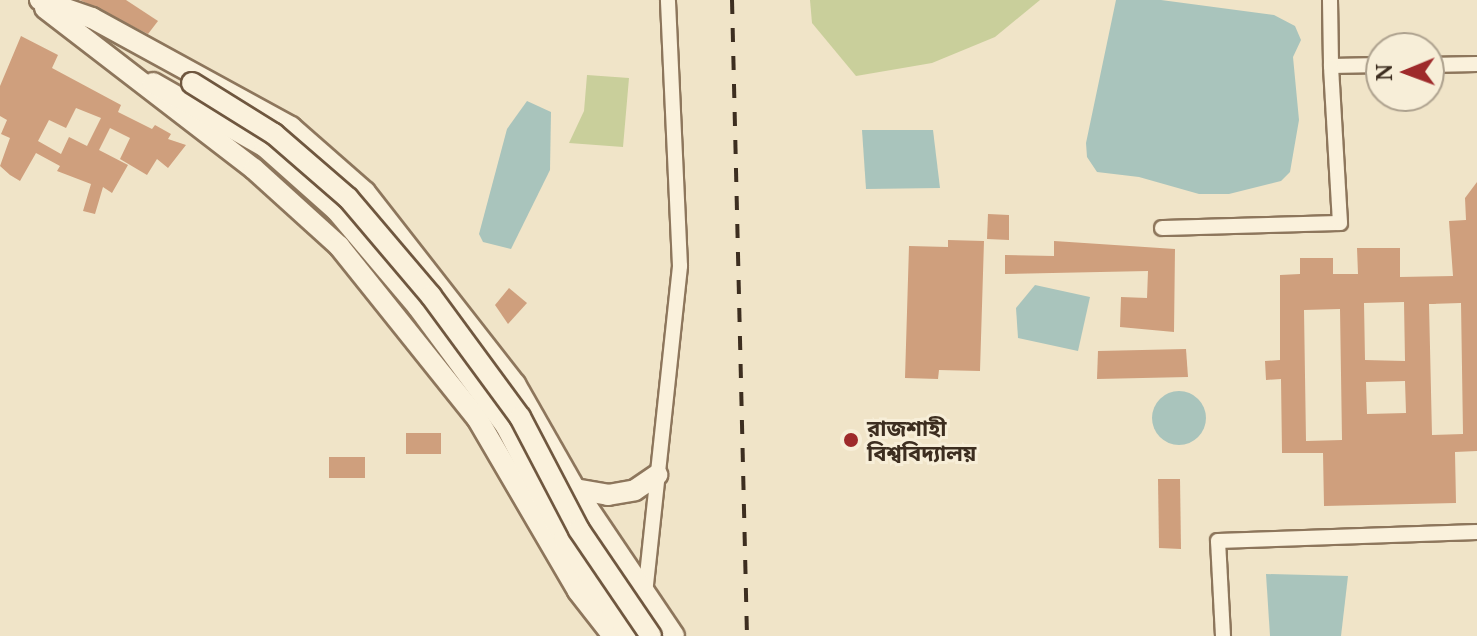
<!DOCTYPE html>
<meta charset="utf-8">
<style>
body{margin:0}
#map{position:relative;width:1477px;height:636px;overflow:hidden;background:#f0e4c8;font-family:"Noto Serif","Noto Sans Bengali",serif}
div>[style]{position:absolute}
.green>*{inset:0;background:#c9cf9b}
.water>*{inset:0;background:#a9c4bc}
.round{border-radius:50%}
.building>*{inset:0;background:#cf9f7d}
.roads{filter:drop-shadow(2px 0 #8d765c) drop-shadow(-2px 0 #8d765c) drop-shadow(0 2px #8d765c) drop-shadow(0 -2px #8d765c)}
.street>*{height:14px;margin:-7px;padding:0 7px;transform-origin:7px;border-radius:7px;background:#faf1dc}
.secondary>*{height:20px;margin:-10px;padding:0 10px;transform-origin:10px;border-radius:10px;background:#faf1dc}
.rail>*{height:4px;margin-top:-2px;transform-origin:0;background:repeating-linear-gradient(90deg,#3d2e20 0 14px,transparent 0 28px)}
.bridges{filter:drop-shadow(2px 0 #6f573f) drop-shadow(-2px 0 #6f573f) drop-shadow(0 2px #6f573f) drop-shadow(0 -2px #6f573f)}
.secondary-bridge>*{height:20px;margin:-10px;padding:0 10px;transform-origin:10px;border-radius:10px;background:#faf1dc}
.dots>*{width:22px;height:22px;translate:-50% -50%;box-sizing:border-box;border:4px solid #f7eed8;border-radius:50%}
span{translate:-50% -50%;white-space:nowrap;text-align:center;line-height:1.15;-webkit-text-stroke:6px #f7eed8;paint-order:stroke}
.poi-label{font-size:22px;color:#3d2e20;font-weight:700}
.left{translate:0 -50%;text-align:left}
.north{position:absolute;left:1365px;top:32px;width:80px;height:80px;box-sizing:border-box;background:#f7eed8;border:2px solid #ada18e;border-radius:50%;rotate:269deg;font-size:22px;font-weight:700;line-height:32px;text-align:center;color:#3d2e20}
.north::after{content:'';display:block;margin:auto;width:28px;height:36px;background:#9e2a2b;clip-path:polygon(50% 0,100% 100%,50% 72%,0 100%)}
</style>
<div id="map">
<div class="green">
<div style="clip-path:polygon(810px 0,1040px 0,995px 37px,932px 63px,856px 76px,812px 23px)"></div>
<div style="clip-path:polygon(587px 75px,629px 78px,623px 147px,569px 143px,584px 111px)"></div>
</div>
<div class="water">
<div style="clip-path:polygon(1116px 0,1161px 0,1274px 15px,1295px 26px,1301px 40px,1293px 57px,1299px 120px,1290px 172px,1281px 181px,1229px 194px,1199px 194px,1139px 177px,1097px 172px,1087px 157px,1086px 143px)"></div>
<div style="clip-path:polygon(527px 101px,551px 112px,550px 170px,511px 249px,483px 242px,479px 234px,507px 129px)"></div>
<div style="clip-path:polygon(862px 130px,933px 130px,940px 188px,866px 189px)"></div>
<div style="clip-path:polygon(1035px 285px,1090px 297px,1078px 351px,1018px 338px,1016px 308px)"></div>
<div class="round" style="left:1152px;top:391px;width:54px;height:54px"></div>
<div style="clip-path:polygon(1266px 574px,1348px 576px,1341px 636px,1270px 636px)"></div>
</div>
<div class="building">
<div style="clip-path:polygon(80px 0,126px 0,158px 21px,148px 34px)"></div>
<div style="clip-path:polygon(evenodd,21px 36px,58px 55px,52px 68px,121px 105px,118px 112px,152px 129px,155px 125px,171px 134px,168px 139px,186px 145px,168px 168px,157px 159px,147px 175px,120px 159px,130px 138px,110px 128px,99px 150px,128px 165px,112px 193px,103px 187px,95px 214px,83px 211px,91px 184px,57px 171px,60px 166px,36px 153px,20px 181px,10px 175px,0 166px,10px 138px,1px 134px,7px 120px,0 116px,0 86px,21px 36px,76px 108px,101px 118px,87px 146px,69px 137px,61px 154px,38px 141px,49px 120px,66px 128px,76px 108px)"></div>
<div style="clip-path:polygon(evenodd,1477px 182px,1477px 451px,1455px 452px,1456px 503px,1324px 506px,1323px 453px,1282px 453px,1281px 379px,1266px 380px,1265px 361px,1280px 360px,1280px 275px,1300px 274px,1300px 258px,1333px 258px,1333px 274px,1358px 274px,1357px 248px,1400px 248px,1400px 277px,1453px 276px,1449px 221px,1466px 220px,1465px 198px,1477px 182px,1404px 302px,1405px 361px,1365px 360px,1364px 303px,1404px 302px,1477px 182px,1461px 303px,1463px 434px,1432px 435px,1429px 304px,1461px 303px,1477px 182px,1340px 309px,1342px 440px,1306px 441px,1304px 310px,1340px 309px,1477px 182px,1405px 381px,1406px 413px,1367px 414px,1366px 382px,1405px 381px)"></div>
<div style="clip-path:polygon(988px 214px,1009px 215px,1009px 240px,987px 239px)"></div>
<div style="clip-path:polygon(948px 240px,984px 241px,980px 371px,939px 370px,938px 379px,905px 378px,909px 246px,948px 247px)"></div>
<div style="clip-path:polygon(1054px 241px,1175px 249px,1174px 332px,1120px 327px,1121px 297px,1147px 298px,1148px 271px,1005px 274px,1005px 255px,1054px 256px)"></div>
<div style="clip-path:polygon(509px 288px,527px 303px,508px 324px,495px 305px)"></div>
<div style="clip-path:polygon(1186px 349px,1188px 377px,1097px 379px,1098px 351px)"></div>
<div style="clip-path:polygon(406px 433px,441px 433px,441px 454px,406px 454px)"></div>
<div style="clip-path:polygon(329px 457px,365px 457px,365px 478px,329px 478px)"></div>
<div style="clip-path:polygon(1158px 479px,1180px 479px,1181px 549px,1159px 548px)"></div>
</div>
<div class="roads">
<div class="street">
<div style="left:1330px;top:0;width:66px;rotate:89.1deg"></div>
<div style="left:1331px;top:66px;width:50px;rotate:-1.1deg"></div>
<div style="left:1429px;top:65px;width:48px;rotate:-1.2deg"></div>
<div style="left:1162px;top:228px;width:178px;rotate:-1.6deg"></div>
<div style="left:1340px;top:223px;width:157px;rotate:-93.3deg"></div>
<div style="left:645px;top:594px;width:330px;rotate:-83.9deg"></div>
<div style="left:680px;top:266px;width:266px;rotate:-92.6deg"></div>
<div style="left:1223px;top:636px;width:95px;rotate:-93deg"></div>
<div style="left:1218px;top:541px;width:259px;rotate:-2deg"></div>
</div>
<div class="secondary">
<div style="left:40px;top:0;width:55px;rotate:19.1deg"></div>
<div style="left:92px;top:18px;width:227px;rotate:28.7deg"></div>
<div style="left:291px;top:127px;width:98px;rotate:41.3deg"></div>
<div style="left:365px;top:192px;width:244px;rotate:52deg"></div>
<div style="left:515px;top:384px;width:121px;rotate:60.3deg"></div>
<div style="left:575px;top:489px;width:177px;rotate:56deg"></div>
<div style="left:45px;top:8px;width:264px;rotate:37.6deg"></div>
<div style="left:254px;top:169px;width:115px;rotate:42.2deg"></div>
<div style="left:339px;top:246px;width:221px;rotate:51.3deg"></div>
<div style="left:477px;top:418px;width:200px;rotate:59.7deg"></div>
<div style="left:578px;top:591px;width:57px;rotate:52.1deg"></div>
<div style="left:153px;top:83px;width:129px;rotate:29.7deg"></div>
<div style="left:265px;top:147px;width:95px;rotate:41.6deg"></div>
<div style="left:336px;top:210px;width:127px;rotate:49.8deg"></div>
<div style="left:418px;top:307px;width:148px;rotate:53.5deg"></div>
<div style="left:506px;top:426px;width:126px;rotate:62.6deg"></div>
<div style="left:564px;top:538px;width:119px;rotate:55.6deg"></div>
<div style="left:575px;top:489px;width:34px;rotate:10deg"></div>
<div style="left:608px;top:495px;width:27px;rotate:-10deg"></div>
<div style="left:635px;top:490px;width:27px;rotate:-34deg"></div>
</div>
</div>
<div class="rail">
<div style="left:732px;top:0;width:636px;rotate:88.65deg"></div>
</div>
<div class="bridges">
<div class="secondary-bridge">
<div style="left:192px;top:83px;width:97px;rotate:31.9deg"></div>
<div style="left:274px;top:134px;width:98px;rotate:40.9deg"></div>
<div style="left:348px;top:198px;width:128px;rotate:49.7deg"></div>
<div style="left:431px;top:296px;width:150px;rotate:53.7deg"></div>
<div style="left:520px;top:417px;width:127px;rotate:62.4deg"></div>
<div style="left:579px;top:530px;width:128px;rotate:55.8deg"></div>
</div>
</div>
<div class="dots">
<div style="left:851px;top:440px;background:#9e2a2b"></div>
</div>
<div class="poi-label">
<span class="left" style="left:867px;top:440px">রাজশাহী<br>বিশ্ববিদ্যালয়</span>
</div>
<div class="north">N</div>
</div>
